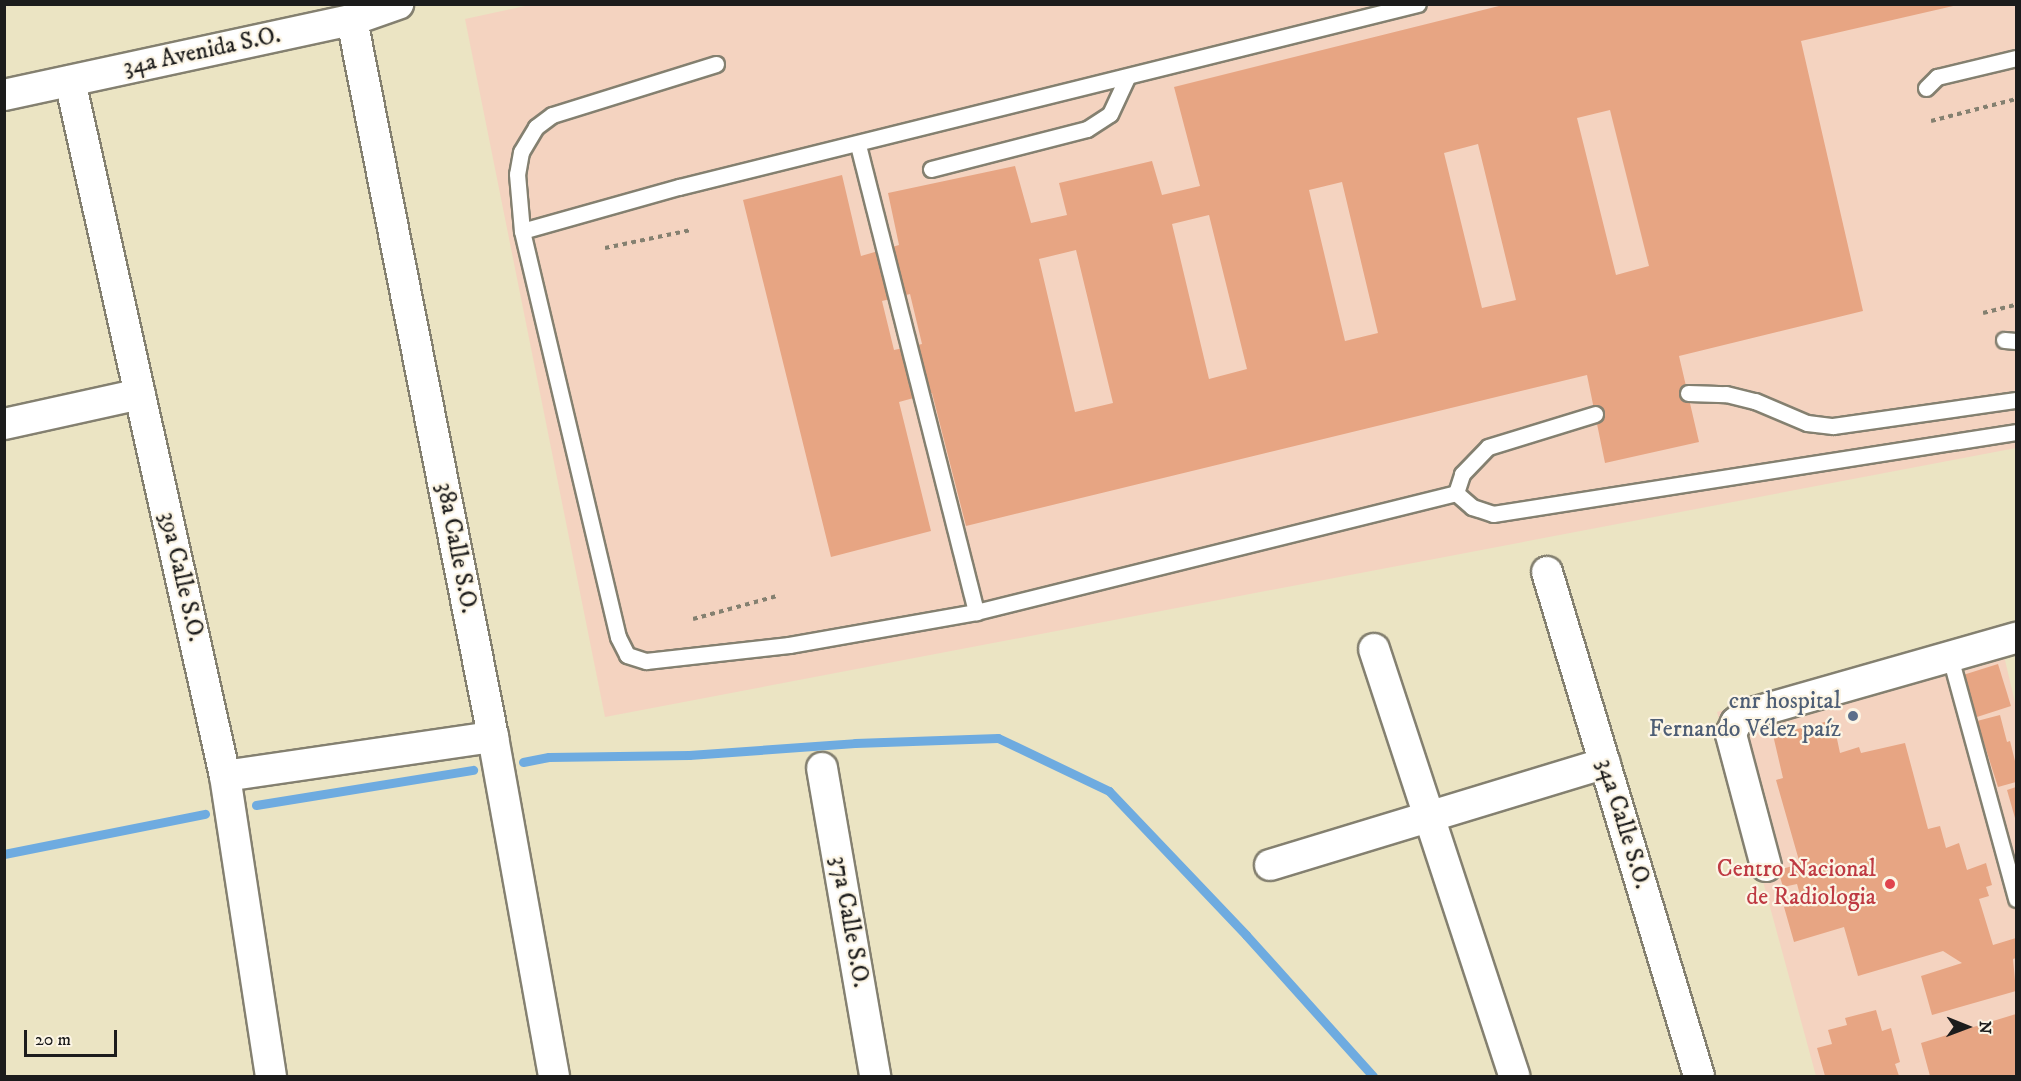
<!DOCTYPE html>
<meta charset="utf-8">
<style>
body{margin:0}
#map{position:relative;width:2021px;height:1081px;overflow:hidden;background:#ebe4c3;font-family:"IM FELL DW Pica",serif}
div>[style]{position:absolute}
.built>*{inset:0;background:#f4d3c0}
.stream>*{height:9px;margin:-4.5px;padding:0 4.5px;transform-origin:4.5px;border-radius:4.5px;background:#6eabe0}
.building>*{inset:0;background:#e7a583}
.path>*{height:4px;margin-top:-2px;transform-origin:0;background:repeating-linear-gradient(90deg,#848070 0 4.5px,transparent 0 9px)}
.roads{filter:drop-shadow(2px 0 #848070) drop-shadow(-2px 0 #848070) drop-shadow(0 2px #848070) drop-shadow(0 -2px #848070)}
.service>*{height:15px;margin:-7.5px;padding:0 7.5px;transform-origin:7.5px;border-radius:7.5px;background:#fff}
.minor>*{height:30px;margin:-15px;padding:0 15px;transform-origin:15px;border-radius:15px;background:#fff}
.dots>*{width:16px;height:16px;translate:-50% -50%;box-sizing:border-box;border:3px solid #fcf5e5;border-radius:50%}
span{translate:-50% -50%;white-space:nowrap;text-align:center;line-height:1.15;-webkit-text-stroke:4.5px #fcf5e5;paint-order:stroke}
.street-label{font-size:24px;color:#1c1c1c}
.service-label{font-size:24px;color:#4e5e75}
.right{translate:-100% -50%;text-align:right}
.health-label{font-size:24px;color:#be3a42}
.frame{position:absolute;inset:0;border:6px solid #1c1c1c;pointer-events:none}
.north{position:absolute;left:1937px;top:997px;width:60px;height:60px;-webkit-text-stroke:4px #fcf5e5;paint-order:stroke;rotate:91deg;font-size:16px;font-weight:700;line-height:24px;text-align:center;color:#1c1c1c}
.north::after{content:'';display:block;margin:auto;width:21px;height:27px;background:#1c1c1c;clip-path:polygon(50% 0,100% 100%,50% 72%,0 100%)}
.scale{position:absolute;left:24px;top:1030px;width:93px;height:27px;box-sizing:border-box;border:3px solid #1c1c1c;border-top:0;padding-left:8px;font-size:18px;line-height:21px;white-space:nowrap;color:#1c1c1c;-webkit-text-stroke:4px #fcf5e5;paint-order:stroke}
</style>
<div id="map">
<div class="built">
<div style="clip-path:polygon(534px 4px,2016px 5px,2016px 448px,605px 717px,465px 19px)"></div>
<div style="clip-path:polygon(1944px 643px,2001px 643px,2016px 707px,2016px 1076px,1816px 1076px,1717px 712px)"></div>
</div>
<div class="stream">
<div style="left:523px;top:762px;width:26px;rotate:-11deg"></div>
<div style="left:549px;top:757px;width:140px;rotate:-0.8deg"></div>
<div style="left:689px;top:755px;width:166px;rotate:-4.1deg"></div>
<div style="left:855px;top:743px;width:143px;rotate:-2deg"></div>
<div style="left:998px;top:738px;width:123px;rotate:25.5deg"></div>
<div style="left:1109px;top:791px;width:199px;rotate:46.4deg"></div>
<div style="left:1246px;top:935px;width:190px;rotate:48deg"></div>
<div style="left:256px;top:805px;width:220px;rotate:-9.2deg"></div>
<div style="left:4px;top:854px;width:205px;rotate:-11.3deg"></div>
</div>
<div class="building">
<div style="clip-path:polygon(evenodd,1507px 4px,1962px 4px,1801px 41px,1863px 311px,1679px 356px,1699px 442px,1605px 463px,1587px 375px,966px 526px,932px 393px,899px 402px,931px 531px,831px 557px,743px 200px,842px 175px,861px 256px,899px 245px,888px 193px,1015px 166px,1031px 223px,1067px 215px,1059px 183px,1152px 161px,1162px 195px,1200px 186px,1174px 87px,1507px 4px,1610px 110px,1649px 266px,1616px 275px,1577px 118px,1610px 110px,1507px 4px,1478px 144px,1516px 300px,1482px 308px,1444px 153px,1478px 144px,1507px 4px,1342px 182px,1378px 333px,1345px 341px,1309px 190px,1342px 182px,1507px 4px,1209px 215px,1247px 369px,1209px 379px,1172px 224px,1209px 215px,1507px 4px,1076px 250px,1113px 403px,1075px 412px,1039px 259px,1076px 250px,1507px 4px,910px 294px,922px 344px,894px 350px,882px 301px,910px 294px)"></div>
<div style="clip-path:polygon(1998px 664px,2011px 706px,1977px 717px,1963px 675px)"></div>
<div style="clip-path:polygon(2000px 715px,2007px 742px,2010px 741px,2016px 765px,2016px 782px,1998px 787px,1977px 721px)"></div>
<div style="clip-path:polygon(1833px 720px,1840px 753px,1859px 747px,1861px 753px,1905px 743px,1928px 829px,1940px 826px,1946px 848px,1959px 843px,1967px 870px,1986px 863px,1992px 885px,1986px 887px,1989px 896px,1979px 899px,1993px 945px,2016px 938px,2016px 958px,2013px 959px,2016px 991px,1932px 1015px,1921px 976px,1962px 963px,1943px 951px,1858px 976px,1844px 927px,1794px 942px,1784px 907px,1802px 902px,1797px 884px,1783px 887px,1778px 870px,1800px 864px,1776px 780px,1783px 778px,1773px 735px)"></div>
<div style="clip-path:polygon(2016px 787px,2016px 818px,2015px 818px,2007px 790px)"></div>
<div style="clip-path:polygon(1876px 1010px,1882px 1031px,1891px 1028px,1900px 1062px,1895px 1064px,1899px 1076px,1825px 1076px,1817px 1048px,1832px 1044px,1828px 1030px,1847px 1025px,1845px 1018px)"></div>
<div style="clip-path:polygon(2016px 1014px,2016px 1076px,1930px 1076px,1921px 1043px)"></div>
</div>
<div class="path">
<div style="left:1931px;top:121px;width:88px;rotate:-14.5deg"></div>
<div style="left:605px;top:248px;width:88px;rotate:-11.8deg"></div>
<div style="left:1983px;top:313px;width:34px;rotate:-14deg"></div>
<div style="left:693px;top:619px;width:87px;rotate:-15.3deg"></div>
</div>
<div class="roads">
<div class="service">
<div style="left:716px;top:64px;width:172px;rotate:162.7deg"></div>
<div style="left:552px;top:115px;width:20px;rotate:143deg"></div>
<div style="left:536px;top:127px;width:29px;rotate:121deg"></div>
<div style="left:521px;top:152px;width:22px;rotate:100deg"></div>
<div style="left:517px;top:174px;width:57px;rotate:85deg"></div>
<div style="left:522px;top:231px;width:417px;rotate:76.7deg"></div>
<div style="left:618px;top:637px;width:20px;rotate:63deg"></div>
<div style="left:627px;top:655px;width:20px;rotate:18deg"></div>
<div style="left:646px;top:661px;width:144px;rotate:-6.4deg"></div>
<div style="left:789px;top:645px;width:190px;rotate:-10deg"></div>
<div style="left:976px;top:612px;width:495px;rotate:-13.9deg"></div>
<div style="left:1926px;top:88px;width:16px;rotate:-45deg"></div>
<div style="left:1937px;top:77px;width:81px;rotate:-13.5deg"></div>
<div style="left:858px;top:145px;width:482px;rotate:75.8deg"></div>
<div style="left:931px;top:169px;width:161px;rotate:-14.4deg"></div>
<div style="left:1087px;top:129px;width:27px;rotate:-33deg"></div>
<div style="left:1110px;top:114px;width:40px;rotate:-65deg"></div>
<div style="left:522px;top:231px;width:163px;rotate:-15.7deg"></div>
<div style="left:679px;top:187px;width:761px;rotate:-13.91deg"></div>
<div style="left:2004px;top:340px;width:12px;rotate:5deg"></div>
<div style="left:1688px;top:393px;width:38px;rotate:2deg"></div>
<div style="left:1726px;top:394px;width:30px;rotate:14deg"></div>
<div style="left:1755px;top:401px;width:56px;rotate:22.9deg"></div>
<div style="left:1807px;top:423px;width:26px;rotate:7deg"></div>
<div style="left:1833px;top:426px;width:185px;rotate:-8.1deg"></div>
<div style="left:1456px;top:493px;width:21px;rotate:41deg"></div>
<div style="left:1472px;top:507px;width:22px;rotate:18deg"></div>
<div style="left:1493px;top:514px;width:529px;rotate:-8.91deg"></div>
<div style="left:1456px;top:493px;width:20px;rotate:-72deg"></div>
<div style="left:1462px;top:474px;width:37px;rotate:-46deg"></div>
<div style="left:1488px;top:447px;width:112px;rotate:-17.1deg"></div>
<div style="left:1950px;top:657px;width:251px;rotate:74.7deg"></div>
</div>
<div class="minor">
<div style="left:352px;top:20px;width:731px;rotate:78.87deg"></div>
<div style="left:493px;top:737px;width:344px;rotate:79.8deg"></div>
<div style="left:70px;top:81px;width:712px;rotate:77.43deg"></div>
<div style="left:225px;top:776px;width:304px;rotate:81.3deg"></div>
<div style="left:4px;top:95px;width:356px;rotate:-12.2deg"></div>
<div style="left:352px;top:20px;width:49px;rotate:-19.2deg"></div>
<div style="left:4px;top:424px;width:139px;rotate:-12.4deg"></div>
<div style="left:1547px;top:572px;width:526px;rotate:73.22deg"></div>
<div style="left:1374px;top:649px;width:449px;rotate:71.8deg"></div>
<div style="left:822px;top:768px;width:313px;rotate:80.2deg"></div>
<div style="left:225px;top:776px;width:271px;rotate:-8.3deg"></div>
<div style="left:1270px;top:865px;width:350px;rotate:-16.9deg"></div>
<div style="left:1766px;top:866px;width:137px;rotate:-104.9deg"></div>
<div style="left:1731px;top:734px;width:12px;rotate:-66deg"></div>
<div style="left:1736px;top:723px;width:12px;rotate:-42deg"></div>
<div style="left:1745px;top:715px;width:282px;rotate:-15.9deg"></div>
</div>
</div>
<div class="dots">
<div style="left:1853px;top:716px;background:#5c6f8a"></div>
<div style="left:1890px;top:884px;background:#e0444e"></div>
</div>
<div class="street-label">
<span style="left:202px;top:52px;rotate:-12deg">34a Avenida S.O.</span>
<span style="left:456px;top:548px;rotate:79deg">38a Calle S.O.</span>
<span style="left:181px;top:577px;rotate:77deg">39a Calle S.O.</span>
<span style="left:1623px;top:824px;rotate:73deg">34a Calle S.O.</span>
<span style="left:849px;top:922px;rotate:80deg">37a Calle S.O.</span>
</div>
<div class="service-label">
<span class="right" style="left:1841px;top:716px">cnr hospital<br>Fernando Vélez paíz</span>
</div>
<div class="health-label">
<span class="right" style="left:1876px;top:884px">Centro Nacional<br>de Radiologia</span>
</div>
<div class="frame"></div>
<div class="north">N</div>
<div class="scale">20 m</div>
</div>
